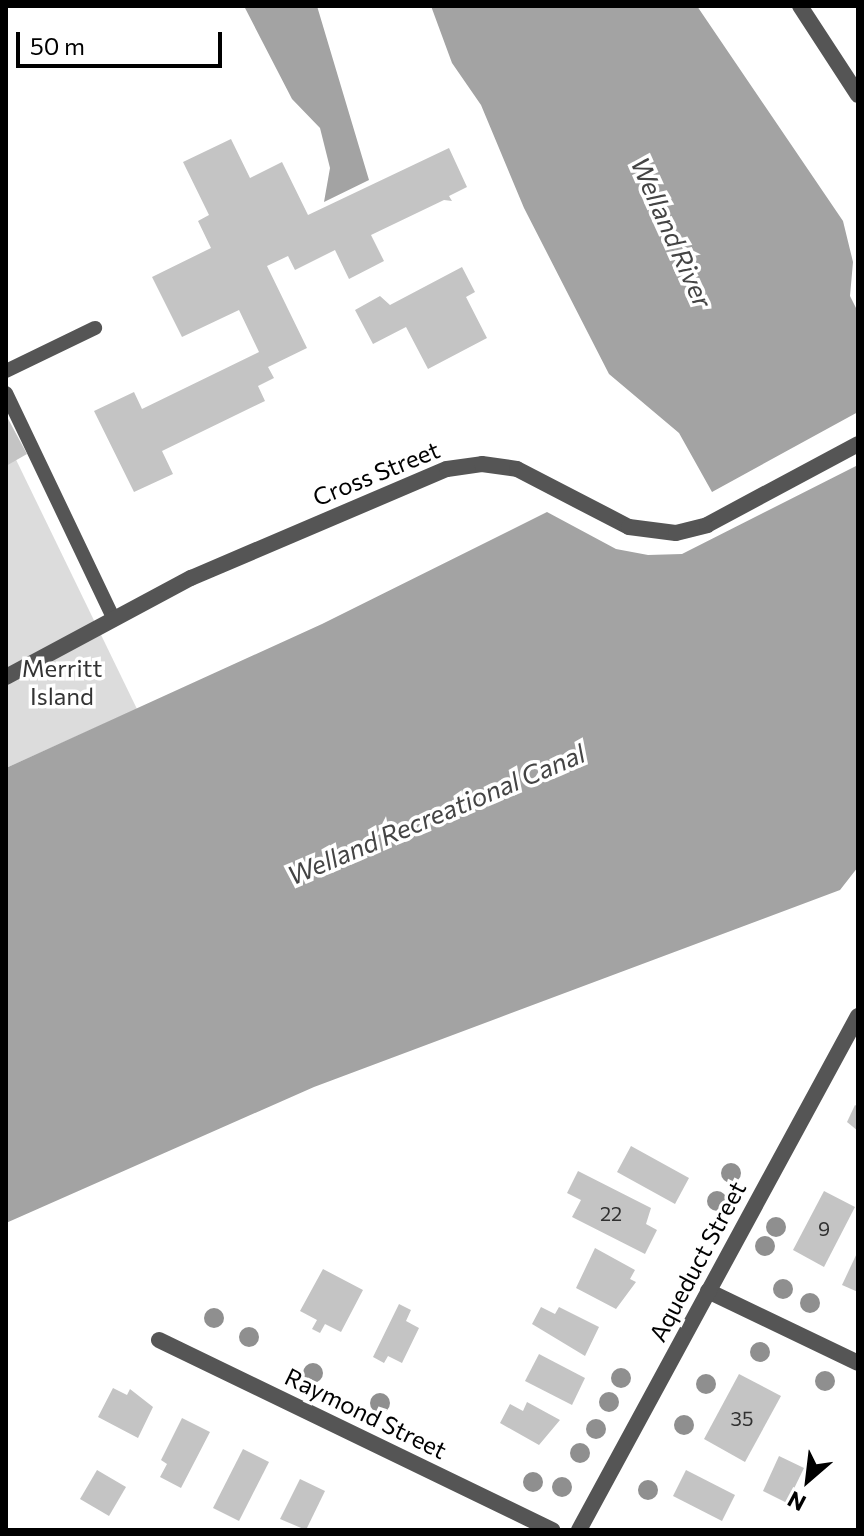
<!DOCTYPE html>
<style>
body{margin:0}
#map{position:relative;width:864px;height:1536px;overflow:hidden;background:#fff;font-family:Commissioner,sans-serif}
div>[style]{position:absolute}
.green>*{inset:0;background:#dcdcdc}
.water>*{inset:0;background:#a3a3a3}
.building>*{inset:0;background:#c4c4c4}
.service>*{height:14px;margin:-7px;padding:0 7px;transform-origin:7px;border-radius:7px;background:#555}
.minor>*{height:16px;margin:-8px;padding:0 8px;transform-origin:8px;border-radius:8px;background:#555}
.trees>*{width:20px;height:20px;margin:-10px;border-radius:50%;background:#8f8f8f}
span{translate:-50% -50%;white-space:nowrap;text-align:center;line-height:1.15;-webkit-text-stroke:7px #fff;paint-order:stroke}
.number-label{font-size:20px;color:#313131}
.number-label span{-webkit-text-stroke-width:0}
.street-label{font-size:24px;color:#000}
.park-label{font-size:24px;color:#333}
.water-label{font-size:26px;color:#444;font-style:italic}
.frame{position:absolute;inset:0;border:8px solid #000;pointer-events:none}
.north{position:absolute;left:768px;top:1440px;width:80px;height:80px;-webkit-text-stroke:6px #fff;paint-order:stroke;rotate:208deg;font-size:22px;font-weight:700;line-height:32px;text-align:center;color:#000}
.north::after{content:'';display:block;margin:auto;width:28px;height:36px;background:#000;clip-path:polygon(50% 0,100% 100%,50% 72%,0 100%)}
.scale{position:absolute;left:16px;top:32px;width:206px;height:36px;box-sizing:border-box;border:4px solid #000;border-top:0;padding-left:10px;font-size:24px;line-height:28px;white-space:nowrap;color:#000;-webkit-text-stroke:6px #fff;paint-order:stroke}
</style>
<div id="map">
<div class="green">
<div style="clip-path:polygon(6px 439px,137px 709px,6px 768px)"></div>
</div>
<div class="water">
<div style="clip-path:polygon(244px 6px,317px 6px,369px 180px,324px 202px,330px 168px,320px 128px,292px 99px)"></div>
<div style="clip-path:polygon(431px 6px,697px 6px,843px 221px,853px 262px,850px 296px,858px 312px,858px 412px,712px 492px,679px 433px,609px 374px,524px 208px,481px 105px,452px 63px)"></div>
<div style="clip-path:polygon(858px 465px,858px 867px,840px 890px,314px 1087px,6px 1223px,6px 768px,322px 624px,547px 512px,616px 549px,648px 555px,682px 554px)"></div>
</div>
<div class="building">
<div style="clip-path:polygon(231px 139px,250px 178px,282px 162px,308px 215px,449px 148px,467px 187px,449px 196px,452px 201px,444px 200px,371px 235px,384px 261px,349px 279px,335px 250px,295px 270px,288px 256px,267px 266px,307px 348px,268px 367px,274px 378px,258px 386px,265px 401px,162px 451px,173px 474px,134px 492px,94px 411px,134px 392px,142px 409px,259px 352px,239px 310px,182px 337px,152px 277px,211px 248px,198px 221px,209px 215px,183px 162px)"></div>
<div style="clip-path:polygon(462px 267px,475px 292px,466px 297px,487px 338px,428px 369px,406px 327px,373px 344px,355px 310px,380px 296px,390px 305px)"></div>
<div style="clip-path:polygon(6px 415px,27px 454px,6px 466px)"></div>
<div style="clip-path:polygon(855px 1105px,858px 1107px,858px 1131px,847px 1122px)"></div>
<div style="clip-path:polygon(631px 1146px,689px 1178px,675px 1204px,617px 1172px)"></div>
<div style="clip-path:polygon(578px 1171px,651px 1208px,646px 1224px,657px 1230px,645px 1254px,572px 1217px,581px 1200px,567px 1193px)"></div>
<div style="clip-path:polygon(824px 1191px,855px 1207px,824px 1267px,793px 1250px)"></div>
<div style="clip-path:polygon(595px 1248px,635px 1270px,630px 1279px,636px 1282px,616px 1309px,576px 1288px)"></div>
<div style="clip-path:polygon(858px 1251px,858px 1292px,842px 1285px)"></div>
<div style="clip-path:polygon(323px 1269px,363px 1290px,341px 1332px,325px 1324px,320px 1333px,312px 1329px,317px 1320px,300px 1311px)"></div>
<div style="clip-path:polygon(399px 1304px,411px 1310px,406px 1321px,419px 1328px,402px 1363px,388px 1356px,384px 1363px,373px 1357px)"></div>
<div style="clip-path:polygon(541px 1307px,555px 1314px,559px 1307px,599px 1327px,585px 1356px,532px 1324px)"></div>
<div style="clip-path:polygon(539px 1354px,585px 1378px,572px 1405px,525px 1381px)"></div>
<div style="clip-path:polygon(739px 1374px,781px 1396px,745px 1462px,704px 1439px)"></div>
<div style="clip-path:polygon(113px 1388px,127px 1395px,130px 1389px,153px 1407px,138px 1438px,98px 1417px)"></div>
<div style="clip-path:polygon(527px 1402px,560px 1420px,539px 1445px,500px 1423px,510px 1404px,523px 1411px)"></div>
<div style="clip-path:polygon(182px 1418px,210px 1432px,181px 1488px,160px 1477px,167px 1464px,161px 1460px)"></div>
<div style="clip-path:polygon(243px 1449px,269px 1462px,239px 1521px,213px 1508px)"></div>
<div style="clip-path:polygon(779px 1456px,804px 1468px,787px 1503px,763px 1491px)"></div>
<div style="clip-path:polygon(97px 1470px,126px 1487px,109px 1516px,80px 1499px)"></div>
<div style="clip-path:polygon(686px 1470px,735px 1495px,722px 1521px,673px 1496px)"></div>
<div style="clip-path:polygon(300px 1479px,325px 1491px,306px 1530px,280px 1519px)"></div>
</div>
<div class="service">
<div style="left:6px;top:371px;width:99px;rotate:-25.8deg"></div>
<div style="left:6px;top:393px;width:250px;rotate:64.5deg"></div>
</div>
<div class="minor">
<div style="left:800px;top:6px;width:106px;rotate:56.9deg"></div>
<div style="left:6px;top:677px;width:210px;rotate:-28.2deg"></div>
<div style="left:191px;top:578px;width:278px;rotate:-23.1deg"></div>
<div style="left:447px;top:469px;width:35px;rotate:-8deg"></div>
<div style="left:482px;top:464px;width:35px;rotate:8deg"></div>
<div style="left:517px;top:469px;width:126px;rotate:27.4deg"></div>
<div style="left:629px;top:527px;width:47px;rotate:7.3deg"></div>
<div style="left:676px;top:533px;width:32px;rotate:-14deg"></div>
<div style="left:707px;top:525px;width:171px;rotate:-28.2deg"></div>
<div style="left:708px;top:1291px;width:166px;rotate:25.6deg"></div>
<div style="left:159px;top:1340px;width:437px;rotate:25.8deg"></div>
<div style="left:579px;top:1530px;width:585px;rotate:-61.51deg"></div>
</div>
<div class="trees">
<div style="left:731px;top:1173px"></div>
<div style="left:717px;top:1201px"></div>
<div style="left:776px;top:1227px"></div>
<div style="left:765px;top:1246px"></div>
<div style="left:783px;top:1289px"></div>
<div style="left:810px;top:1303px"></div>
<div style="left:214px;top:1318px"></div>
<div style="left:249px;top:1337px"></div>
<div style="left:760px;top:1352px"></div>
<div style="left:313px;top:1373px"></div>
<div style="left:621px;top:1378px"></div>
<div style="left:825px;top:1381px"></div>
<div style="left:706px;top:1384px"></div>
<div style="left:609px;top:1402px"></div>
<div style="left:380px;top:1403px"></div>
<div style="left:684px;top:1425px"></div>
<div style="left:596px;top:1429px"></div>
<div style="left:580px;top:1453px"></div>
<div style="left:533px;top:1482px"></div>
<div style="left:562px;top:1487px"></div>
<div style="left:648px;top:1490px"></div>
</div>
<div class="number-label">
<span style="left:611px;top:1213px">22</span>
<span style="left:824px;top:1228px">9</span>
<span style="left:742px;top:1418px">35</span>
</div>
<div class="street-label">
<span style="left:376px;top:473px;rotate:-22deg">Cross Street</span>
<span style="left:697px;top:1261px;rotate:-62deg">Aqueduct Street</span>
<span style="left:366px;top:1413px;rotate:26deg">Raymond Street</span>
</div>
<div class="park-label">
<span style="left:62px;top:682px">Merritt<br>Island</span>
</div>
<div class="water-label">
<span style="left:672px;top:232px;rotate:66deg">Welland River</span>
<span style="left:436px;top:814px;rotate:-23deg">Welland Recreational Canal</span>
</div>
<div class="frame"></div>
<div class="north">N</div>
<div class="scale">50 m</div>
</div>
